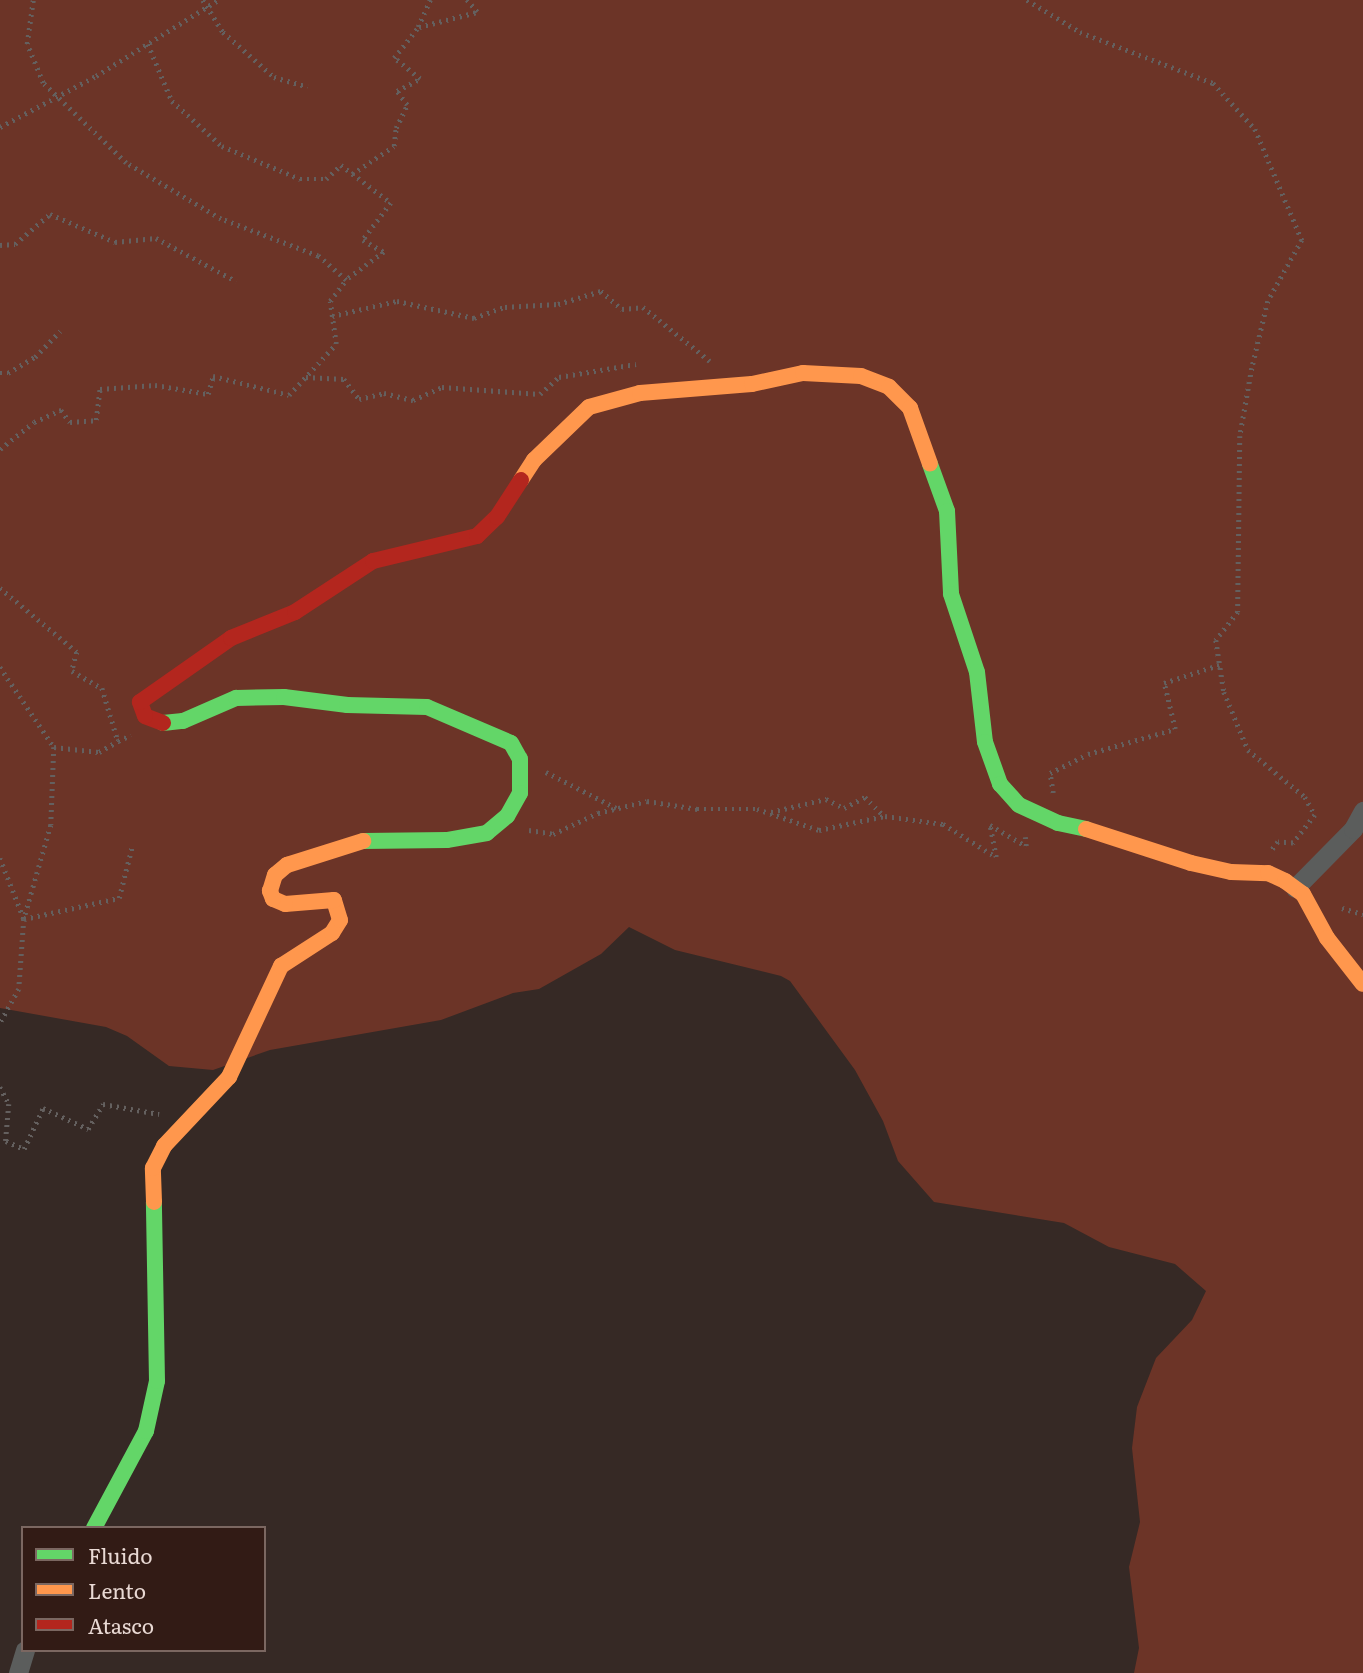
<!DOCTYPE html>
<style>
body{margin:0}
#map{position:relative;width:1363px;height:1673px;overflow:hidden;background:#362925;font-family:Literata,serif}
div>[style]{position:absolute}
.green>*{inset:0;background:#6c3427}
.path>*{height:4.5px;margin-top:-2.25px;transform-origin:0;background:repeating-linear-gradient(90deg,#64605f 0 2px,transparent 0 7px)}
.street>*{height:19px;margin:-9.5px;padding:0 9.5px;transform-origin:9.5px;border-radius:9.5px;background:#5b5d5c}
.fast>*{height:16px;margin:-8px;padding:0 8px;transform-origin:8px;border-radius:8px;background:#63d668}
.slow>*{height:16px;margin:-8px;padding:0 8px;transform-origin:8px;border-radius:8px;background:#ff974d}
.jam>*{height:16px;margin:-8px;padding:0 8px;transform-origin:8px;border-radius:8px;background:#b3261e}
span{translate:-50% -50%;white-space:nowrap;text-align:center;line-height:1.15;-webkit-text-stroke:5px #321b15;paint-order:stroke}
.legend{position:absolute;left:21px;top:1526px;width:245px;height:126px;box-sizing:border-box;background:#321b15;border:2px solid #7b6761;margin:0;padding:9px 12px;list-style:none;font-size:21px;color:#e9d9d4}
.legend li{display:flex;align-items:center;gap:14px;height:35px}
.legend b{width:35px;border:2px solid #7b6761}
</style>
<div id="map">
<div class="green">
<div style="clip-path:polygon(0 0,1363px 0,1363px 1673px,1134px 1673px,1139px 1648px,1129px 1567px,1140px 1522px,1132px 1448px,1137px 1407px,1156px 1358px,1192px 1320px,1206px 1291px,1175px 1264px,1109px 1247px,1064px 1223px,934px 1202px,898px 1161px,883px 1121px,855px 1070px,790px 981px,781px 976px,675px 950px,629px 927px,601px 954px,539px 989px,513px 993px,441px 1020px,270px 1050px,213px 1070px,169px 1066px,127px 1036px,106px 1027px,0 1008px)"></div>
</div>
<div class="path">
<div style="left:203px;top:0;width:38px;rotate:58deg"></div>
<div style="left:223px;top:32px;width:68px;rotate:41.4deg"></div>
<div style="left:274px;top:77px;width:35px;rotate:16deg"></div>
<div style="left:1027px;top:0;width:62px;rotate:31.1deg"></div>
<div style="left:1080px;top:32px;width:142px;rotate:21deg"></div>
<div style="left:1213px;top:83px;width:62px;rotate:47.6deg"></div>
<div style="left:1255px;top:129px;width:121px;rotate:67.1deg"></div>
<div style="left:1302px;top:240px;width:70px;rotate:119.1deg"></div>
<div style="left:1268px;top:301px;width:69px;rotate:103.4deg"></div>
<div style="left:1252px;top:368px;width:69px;rotate:100deg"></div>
<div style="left:1240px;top:436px;width:176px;rotate:90.7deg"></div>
<div style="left:1238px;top:612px;width:36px;rotate:128deg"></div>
<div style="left:1216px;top:640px;width:53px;rotate:81.3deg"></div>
<div style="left:1224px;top:692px;width:63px;rotate:67.5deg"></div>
<div style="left:1248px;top:750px;width:74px;rotate:39.5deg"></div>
<div style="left:1305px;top:797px;width:21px;rotate:61deg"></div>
<div style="left:1315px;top:815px;width:36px;rotate:128deg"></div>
<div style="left:1293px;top:843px;width:15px;rotate:-176deg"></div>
<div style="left:1278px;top:842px;width:10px;rotate:127deg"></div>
<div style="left:419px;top:27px;width:60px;rotate:-14.5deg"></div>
<div style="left:477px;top:12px;width:16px;rotate:-130deg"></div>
<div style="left:148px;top:44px;width:62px;rotate:67.2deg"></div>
<div style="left:172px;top:101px;width:67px;rotate:42deg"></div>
<div style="left:222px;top:146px;width:85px;rotate:22.9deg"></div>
<div style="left:300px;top:179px;width:26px"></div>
<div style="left:326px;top:179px;width:21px;rotate:-43deg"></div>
<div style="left:341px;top:165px;width:63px;rotate:37.2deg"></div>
<div style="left:391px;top:203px;width:46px;rotate:127.1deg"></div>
<div style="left:363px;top:240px;width:24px;rotate:30deg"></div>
<div style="left:384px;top:252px;width:47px;rotate:143.6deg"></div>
<div style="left:0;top:127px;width:109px;rotate:-28deg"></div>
<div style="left:96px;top:76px;width:144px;rotate:-31.9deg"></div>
<div style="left:352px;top:174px;width:50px;rotate:-33.7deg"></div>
<div style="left:394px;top:146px;width:18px;rotate:-84deg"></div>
<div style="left:396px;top:128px;width:25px;rotate:-64deg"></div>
<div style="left:407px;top:105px;width:17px;rotate:-126deg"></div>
<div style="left:397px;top:91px;width:26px;rotate:-28deg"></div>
<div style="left:420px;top:79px;width:33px;rotate:-141deg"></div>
<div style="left:394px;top:58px;width:39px;rotate:-52deg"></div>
<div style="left:418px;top:27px;width:30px;rotate:-66deg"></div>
<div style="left:0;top:245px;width:15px;rotate:-4deg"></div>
<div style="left:15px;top:244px;width:46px;rotate:-40.6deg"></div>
<div style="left:50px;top:214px;width:71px;rotate:23.3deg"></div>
<div style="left:115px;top:242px;width:41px;rotate:-5.6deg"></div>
<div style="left:156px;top:238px;width:91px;rotate:28.3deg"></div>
<div style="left:332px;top:316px;width:67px;rotate:-13deg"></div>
<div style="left:397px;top:301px;width:79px;rotate:12.4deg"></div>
<div style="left:474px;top:318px;width:33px;rotate:-20deg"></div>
<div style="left:505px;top:307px;width:53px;rotate:-3.2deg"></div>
<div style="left:558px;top:304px;width:45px;rotate:-16.8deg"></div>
<div style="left:601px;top:291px;width:28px;rotate:41deg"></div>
<div style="left:622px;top:309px;width:21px;rotate:-5deg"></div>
<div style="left:643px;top:307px;width:86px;rotate:38.9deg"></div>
<div style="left:0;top:373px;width:8px"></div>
<div style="left:8px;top:373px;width:31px;rotate:-31deg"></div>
<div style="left:35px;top:357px;width:36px;rotate:-46deg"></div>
<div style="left:306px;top:377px;width:38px;rotate:3deg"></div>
<div style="left:344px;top:379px;width:25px;rotate:53deg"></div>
<div style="left:359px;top:399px;width:26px;rotate:-13deg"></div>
<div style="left:384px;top:393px;width:30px;rotate:14deg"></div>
<div style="left:413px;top:400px;width:32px;rotate:-24deg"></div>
<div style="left:442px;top:387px;width:98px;rotate:4.1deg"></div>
<div style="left:540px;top:394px;width:25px;rotate:-42deg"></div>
<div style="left:559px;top:377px;width:78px;rotate:-9.6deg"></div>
<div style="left:0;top:449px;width:43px;rotate:-38.5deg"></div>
<div style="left:34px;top:422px;width:30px;rotate:-24deg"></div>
<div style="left:61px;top:410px;width:15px;rotate:53deg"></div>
<div style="left:70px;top:422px;width:26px;rotate:-4deg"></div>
<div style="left:96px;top:420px;width:31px;rotate:-83deg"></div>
<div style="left:100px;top:389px;width:55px;rotate:-4.2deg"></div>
<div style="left:155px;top:385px;width:54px;rotate:9.6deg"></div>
<div style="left:208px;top:394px;width:19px;rotate:-74deg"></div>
<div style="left:213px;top:376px;width:78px;rotate:14deg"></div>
<div style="left:289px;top:395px;width:69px;rotate:-47.3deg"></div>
<div style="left:336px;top:344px;width:43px;rotate:-97.9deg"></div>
<div style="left:330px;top:301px;width:26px;rotate:-53deg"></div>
<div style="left:346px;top:280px;width:37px;rotate:-139deg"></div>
<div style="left:318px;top:256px;width:104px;rotate:-159.1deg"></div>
<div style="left:221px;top:219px;width:110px;rotate:-149.5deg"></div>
<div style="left:126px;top:163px;width:115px;rotate:-136.1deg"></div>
<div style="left:43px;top:83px;width:42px;rotate:-112.3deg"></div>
<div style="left:27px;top:44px;width:44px;rotate:-82.2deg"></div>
<div style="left:0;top:588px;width:100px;rotate:39.7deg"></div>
<div style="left:77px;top:652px;width:20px;rotate:105deg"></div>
<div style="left:72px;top:671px;width:34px;rotate:30deg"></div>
<div style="left:102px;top:688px;width:55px;rotate:73.2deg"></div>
<div style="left:118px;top:741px;width:14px;rotate:-25deg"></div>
<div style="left:0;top:667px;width:97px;rotate:56deg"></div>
<div style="left:54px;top:747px;width:78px;rotate:92.2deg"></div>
<div style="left:51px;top:825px;width:98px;rotate:106deg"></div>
<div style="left:24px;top:919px;width:70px;rotate:94.1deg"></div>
<div style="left:19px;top:989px;width:39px;rotate:119deg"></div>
<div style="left:54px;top:747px;width:45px;rotate:6.3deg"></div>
<div style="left:99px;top:752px;width:22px;rotate:-30deg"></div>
<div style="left:546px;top:772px;width:79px;rotate:27.2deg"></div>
<div style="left:1053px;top:793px;width:20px;rotate:-99deg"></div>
<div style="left:1050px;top:773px;width:42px;rotate:-26.6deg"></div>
<div style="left:1088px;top:754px;width:91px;rotate:-16deg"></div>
<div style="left:1175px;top:729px;width:47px;rotate:-103.4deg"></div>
<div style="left:1164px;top:683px;width:58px;rotate:-18.1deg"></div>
<div style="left:771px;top:812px;width:57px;rotate:-13.3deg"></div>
<div style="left:826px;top:799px;width:20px;rotate:27deg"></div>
<div style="left:844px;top:808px;width:24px;rotate:-28deg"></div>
<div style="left:865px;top:797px;width:27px;rotate:45deg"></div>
<div style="left:529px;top:830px;width:24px;rotate:9deg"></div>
<div style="left:553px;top:834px;width:50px;rotate:-25deg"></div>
<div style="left:598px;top:813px;width:50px;rotate:-13.8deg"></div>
<div style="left:647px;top:801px;width:51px;rotate:9.1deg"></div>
<div style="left:697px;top:809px;width:60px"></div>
<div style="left:757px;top:809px;width:65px;rotate:18.7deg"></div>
<div style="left:819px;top:830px;width:67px;rotate:-12deg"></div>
<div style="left:885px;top:816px;width:59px;rotate:7.9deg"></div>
<div style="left:943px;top:824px;width:62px;rotate:31.9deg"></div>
<div style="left:996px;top:857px;width:33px;rotate:-101deg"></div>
<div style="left:990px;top:825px;width:42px;rotate:30.3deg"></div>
<div style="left:1026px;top:846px;width:9px;rotate:-96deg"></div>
<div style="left:0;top:858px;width:66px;rotate:68.5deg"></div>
<div style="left:24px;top:919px;width:97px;rotate:-12.5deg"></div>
<div style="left:119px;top:898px;width:53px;rotate:-75.7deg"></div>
<div style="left:1342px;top:908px;width:22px;rotate:16deg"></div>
<div style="left:0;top:1087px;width:19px;rotate:62deg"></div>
<div style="left:9px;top:1104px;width:37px;rotate:95deg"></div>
<div style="left:6px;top:1141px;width:20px;rotate:24deg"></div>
<div style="left:24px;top:1149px;width:45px;rotate:-65.1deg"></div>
<div style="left:43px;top:1108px;width:50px;rotate:25deg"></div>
<div style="left:88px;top:1129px;width:29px;rotate:-59deg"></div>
<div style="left:103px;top:1104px;width:57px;rotate:10.1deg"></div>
</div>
<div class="street">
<div style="left:1295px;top:888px;width:83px;rotate:-45.5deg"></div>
<div style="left:1353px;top:829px;width:21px;rotate:-61deg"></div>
<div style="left:18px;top:1673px;width:24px;rotate:-73deg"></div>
</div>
<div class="fast">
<div style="left:930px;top:464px;width:50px;rotate:70.1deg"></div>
<div style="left:947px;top:511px;width:83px;rotate:87.2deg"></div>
<div style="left:951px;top:594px;width:82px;rotate:71.6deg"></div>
<div style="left:977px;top:672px;width:70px;rotate:83.5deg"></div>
<div style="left:985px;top:742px;width:45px;rotate:70.3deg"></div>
<div style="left:1000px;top:784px;width:28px;rotate:48deg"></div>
<div style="left:1019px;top:805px;width:43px;rotate:24.8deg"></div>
<div style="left:1058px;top:823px;width:29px;rotate:12deg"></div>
<div style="left:163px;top:723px;width:20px;rotate:-6deg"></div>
<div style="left:183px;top:721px;width:58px;rotate:-23.5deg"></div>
<div style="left:236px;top:698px;width:48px;rotate:-1.2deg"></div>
<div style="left:284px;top:697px;width:64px;rotate:7.2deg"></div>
<div style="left:347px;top:705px;width:80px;rotate:1.4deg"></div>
<div style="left:427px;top:707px;width:91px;rotate:23.2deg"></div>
<div style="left:511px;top:743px;width:18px;rotate:61deg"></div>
<div style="left:520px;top:759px;width:34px;rotate:90deg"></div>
<div style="left:520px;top:793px;width:26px;rotate:119deg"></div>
<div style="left:507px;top:816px;width:26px;rotate:140deg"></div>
<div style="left:487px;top:833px;width:41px;rotate:170.1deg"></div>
<div style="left:447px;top:840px;width:84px;rotate:179.3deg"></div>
<div style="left:94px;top:1528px;width:110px;rotate:-61.8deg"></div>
<div style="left:146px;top:1431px;width:51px;rotate:-77.6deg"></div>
<div style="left:157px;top:1381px;width:179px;rotate:-91deg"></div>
</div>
<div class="slow">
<div style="left:521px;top:480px;width:24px;rotate:-57deg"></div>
<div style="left:534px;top:460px;width:76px;rotate:-43.9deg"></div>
<div style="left:589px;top:407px;width:53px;rotate:-15.4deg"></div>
<div style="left:640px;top:393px;width:112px;rotate:-4.6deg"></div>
<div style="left:752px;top:384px;width:52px;rotate:-12.2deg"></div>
<div style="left:803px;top:373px;width:58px;rotate:3deg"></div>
<div style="left:861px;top:376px;width:30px;rotate:21deg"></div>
<div style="left:889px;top:387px;width:30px;rotate:45deg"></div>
<div style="left:910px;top:408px;width:59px;rotate:70.3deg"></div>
<div style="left:1086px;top:829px;width:110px;rotate:17.9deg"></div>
<div style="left:1191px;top:863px;width:41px;rotate:12.7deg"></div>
<div style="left:1231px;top:872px;width:37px;rotate:2deg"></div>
<div style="left:1268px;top:873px;width:19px;rotate:25deg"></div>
<div style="left:1285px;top:881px;width:22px;rotate:36deg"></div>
<div style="left:1303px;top:894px;width:50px;rotate:61.4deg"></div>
<div style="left:1327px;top:938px;width:58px;rotate:52deg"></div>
<div style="left:154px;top:1202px;width:34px;rotate:-92deg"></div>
<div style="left:153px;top:1168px;width:25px;rotate:-63deg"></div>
<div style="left:164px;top:1146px;width:95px;rotate:-46.7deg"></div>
<div style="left:229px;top:1077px;width:123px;rotate:-64.9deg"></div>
<div style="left:281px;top:966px;width:61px;rotate:-32.9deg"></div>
<div style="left:332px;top:933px;width:15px;rotate:-58deg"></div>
<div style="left:340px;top:920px;width:21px;rotate:-107deg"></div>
<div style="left:334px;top:900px;width:49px;rotate:175.3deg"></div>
<div style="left:285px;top:904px;width:13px;rotate:-157deg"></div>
<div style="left:273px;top:899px;width:9px;rotate:-111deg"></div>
<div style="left:270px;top:891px;width:17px;rotate:-73deg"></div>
<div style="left:275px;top:875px;width:16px;rotate:-40deg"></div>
<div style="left:287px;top:865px;width:80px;rotate:-17.5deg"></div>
</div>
<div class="jam">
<div style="left:163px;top:723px;width:19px;rotate:-159deg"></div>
<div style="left:145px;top:716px;width:15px;rotate:-110deg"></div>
<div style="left:140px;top:702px;width:111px;rotate:-35.1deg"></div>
<div style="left:231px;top:638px;width:69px;rotate:-22.1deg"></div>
<div style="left:295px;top:612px;width:93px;rotate:-33.2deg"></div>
<div style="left:373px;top:561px;width:107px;rotate:-13.5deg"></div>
<div style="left:477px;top:536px;width:28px;rotate:-44deg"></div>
<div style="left:497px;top:517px;width:44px;rotate:-57deg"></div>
</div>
<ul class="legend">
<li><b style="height:9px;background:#63d668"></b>Fluido</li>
<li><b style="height:9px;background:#ff974d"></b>Lento</li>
<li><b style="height:9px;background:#b3261e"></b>Atasco</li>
</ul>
</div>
